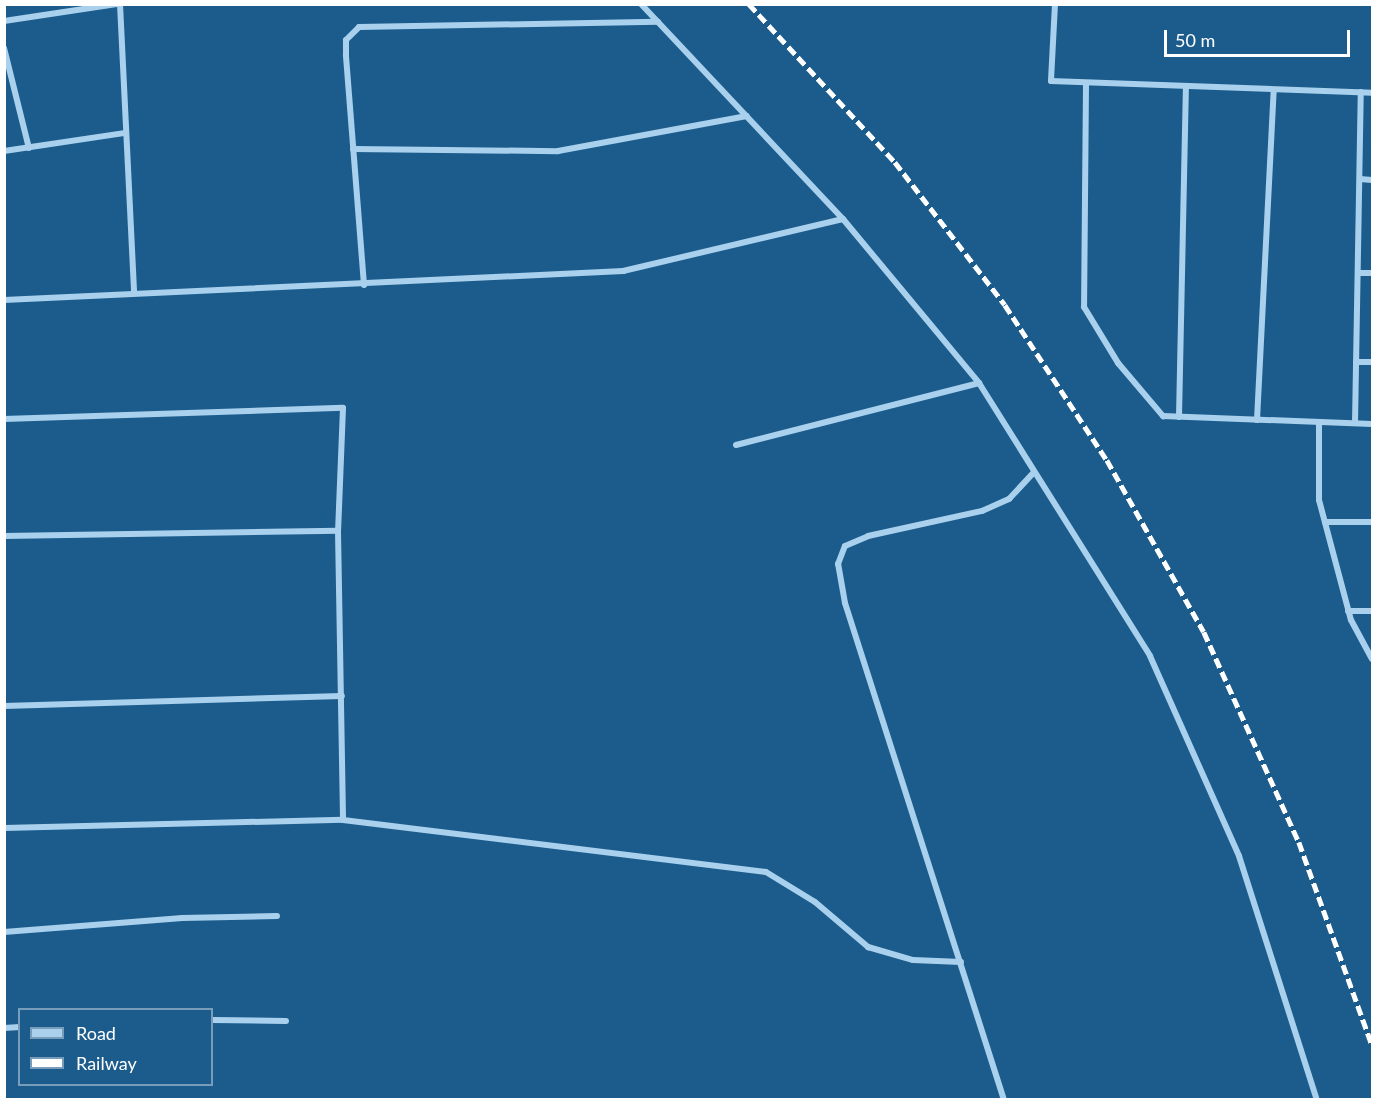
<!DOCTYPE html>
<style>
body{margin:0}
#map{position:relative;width:1377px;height:1104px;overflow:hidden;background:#1c5c8c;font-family:Lato,sans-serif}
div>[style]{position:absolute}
.street>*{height:6px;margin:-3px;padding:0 3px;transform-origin:3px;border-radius:3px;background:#a9d1ed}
.rail>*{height:4.5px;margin-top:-2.25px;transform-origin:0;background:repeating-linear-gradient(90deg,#fff 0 10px,transparent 0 14.5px)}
span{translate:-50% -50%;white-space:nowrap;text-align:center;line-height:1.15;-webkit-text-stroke:5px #1c5c8c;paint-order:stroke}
.frame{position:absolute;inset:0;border:6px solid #fff;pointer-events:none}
.legend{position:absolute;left:18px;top:1008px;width:195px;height:78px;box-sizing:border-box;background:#1c5c8c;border:2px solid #779dba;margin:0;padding:8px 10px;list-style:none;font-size:18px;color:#fff}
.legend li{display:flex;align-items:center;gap:12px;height:30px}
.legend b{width:30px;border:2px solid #779dba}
.scale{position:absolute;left:1164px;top:30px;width:186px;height:27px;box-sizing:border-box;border:3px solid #fff;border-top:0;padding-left:8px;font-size:18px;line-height:21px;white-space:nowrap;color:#fff;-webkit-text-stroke:4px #1c5c8c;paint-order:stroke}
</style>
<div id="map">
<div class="street">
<div style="left:120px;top:4px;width:289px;rotate:87.2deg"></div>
<div style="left:641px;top:4px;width:295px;rotate:46.8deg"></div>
<div style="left:843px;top:219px;width:213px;rotate:50.3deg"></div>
<div style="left:979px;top:383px;width:322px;rotate:57.9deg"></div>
<div style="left:1150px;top:656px;width:219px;rotate:66deg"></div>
<div style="left:1239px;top:856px;width:256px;rotate:72.3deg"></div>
<div style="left:1055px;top:4px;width:77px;rotate:93deg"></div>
<div style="left:1051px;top:81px;width:321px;rotate:2.1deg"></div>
<div style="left:4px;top:21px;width:114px;rotate:-8.6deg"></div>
<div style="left:4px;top:48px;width:103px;rotate:76deg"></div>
<div style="left:1086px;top:84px;width:223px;rotate:90.5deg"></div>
<div style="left:1084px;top:307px;width:66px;rotate:58.7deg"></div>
<div style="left:1118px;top:363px;width:70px;rotate:49.7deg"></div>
<div style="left:1163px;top:416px;width:209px;rotate:2.2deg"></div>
<div style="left:353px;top:149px;width:205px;rotate:0.6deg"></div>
<div style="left:558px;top:151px;width:192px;rotate:-10.5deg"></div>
<div style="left:4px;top:151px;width:121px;rotate:-8.5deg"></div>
<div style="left:1360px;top:179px;width:12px;rotate:5deg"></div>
<div style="left:1358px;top:273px;width:14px"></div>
<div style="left:364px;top:285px;width:231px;rotate:-94.5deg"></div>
<div style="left:346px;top:55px;width:15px;rotate:-90deg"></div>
<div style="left:346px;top:40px;width:18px;rotate:-45deg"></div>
<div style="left:359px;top:27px;width:299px;rotate:-1deg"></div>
<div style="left:4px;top:300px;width:620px;rotate:-2.68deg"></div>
<div style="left:623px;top:271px;width:226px;rotate:-13.3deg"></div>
<div style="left:1356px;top:362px;width:16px"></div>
<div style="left:1179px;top:417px;width:330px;rotate:-88.8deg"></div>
<div style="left:4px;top:419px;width:339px;rotate:-1.9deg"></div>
<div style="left:343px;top:408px;width:123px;rotate:92.3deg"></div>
<div style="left:338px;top:531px;width:289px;rotate:89deg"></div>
<div style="left:1257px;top:420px;width:330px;rotate:-87.1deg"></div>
<div style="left:1355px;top:423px;width:331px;rotate:-89deg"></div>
<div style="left:1319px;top:424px;width:76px;rotate:90deg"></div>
<div style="left:1319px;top:500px;width:124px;rotate:75.1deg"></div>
<div style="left:1351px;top:620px;width:44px;rotate:61.7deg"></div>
<div style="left:736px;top:445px;width:251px;rotate:-14.3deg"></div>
<div style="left:1325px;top:522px;width:47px"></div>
<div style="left:4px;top:536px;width:334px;rotate:-0.9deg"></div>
<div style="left:1348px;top:611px;width:24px"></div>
<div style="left:4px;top:706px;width:338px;rotate:-1.7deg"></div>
<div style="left:4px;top:828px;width:339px;rotate:-1.4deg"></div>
<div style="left:343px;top:820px;width:426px;rotate:7deg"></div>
<div style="left:766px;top:872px;width:57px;rotate:31.5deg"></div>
<div style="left:815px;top:902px;width:70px;rotate:40.3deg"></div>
<div style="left:868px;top:947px;width:47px;rotate:16.1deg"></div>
<div style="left:913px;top:960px;width:48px;rotate:2.4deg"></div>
<div style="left:4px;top:932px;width:179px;rotate:-4.5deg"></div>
<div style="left:182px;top:918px;width:95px;rotate:-1.2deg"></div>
<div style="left:212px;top:1020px;width:74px;rotate:0.8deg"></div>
<div style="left:4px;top:1028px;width:16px;rotate:-4deg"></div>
<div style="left:1004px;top:1100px;width:522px;rotate:-107.74deg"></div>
<div style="left:845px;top:603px;width:40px;rotate:-100deg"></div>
<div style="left:838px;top:564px;width:19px;rotate:-69deg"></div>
<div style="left:845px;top:546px;width:25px;rotate:-23deg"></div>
<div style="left:868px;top:536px;width:117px;rotate:-12.4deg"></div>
<div style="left:982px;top:511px;width:30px;rotate:-24deg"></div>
<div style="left:1009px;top:499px;width:35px;rotate:-47deg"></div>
</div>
<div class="rail">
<div style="left:749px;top:4px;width:215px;rotate:47.3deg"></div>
<div style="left:895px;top:162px;width:180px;rotate:52.4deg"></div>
<div style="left:1005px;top:305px;width:186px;rotate:56.7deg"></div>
<div style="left:1107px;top:460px;width:197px;rotate:60.6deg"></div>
<div style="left:1204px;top:632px;width:230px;rotate:65.7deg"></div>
<div style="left:1299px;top:842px;width:216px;rotate:70.2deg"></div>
</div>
<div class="frame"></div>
<ul class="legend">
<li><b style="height:8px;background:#a9d1ed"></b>Road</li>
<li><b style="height:8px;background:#fff"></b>Railway</li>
</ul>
<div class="scale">50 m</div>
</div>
